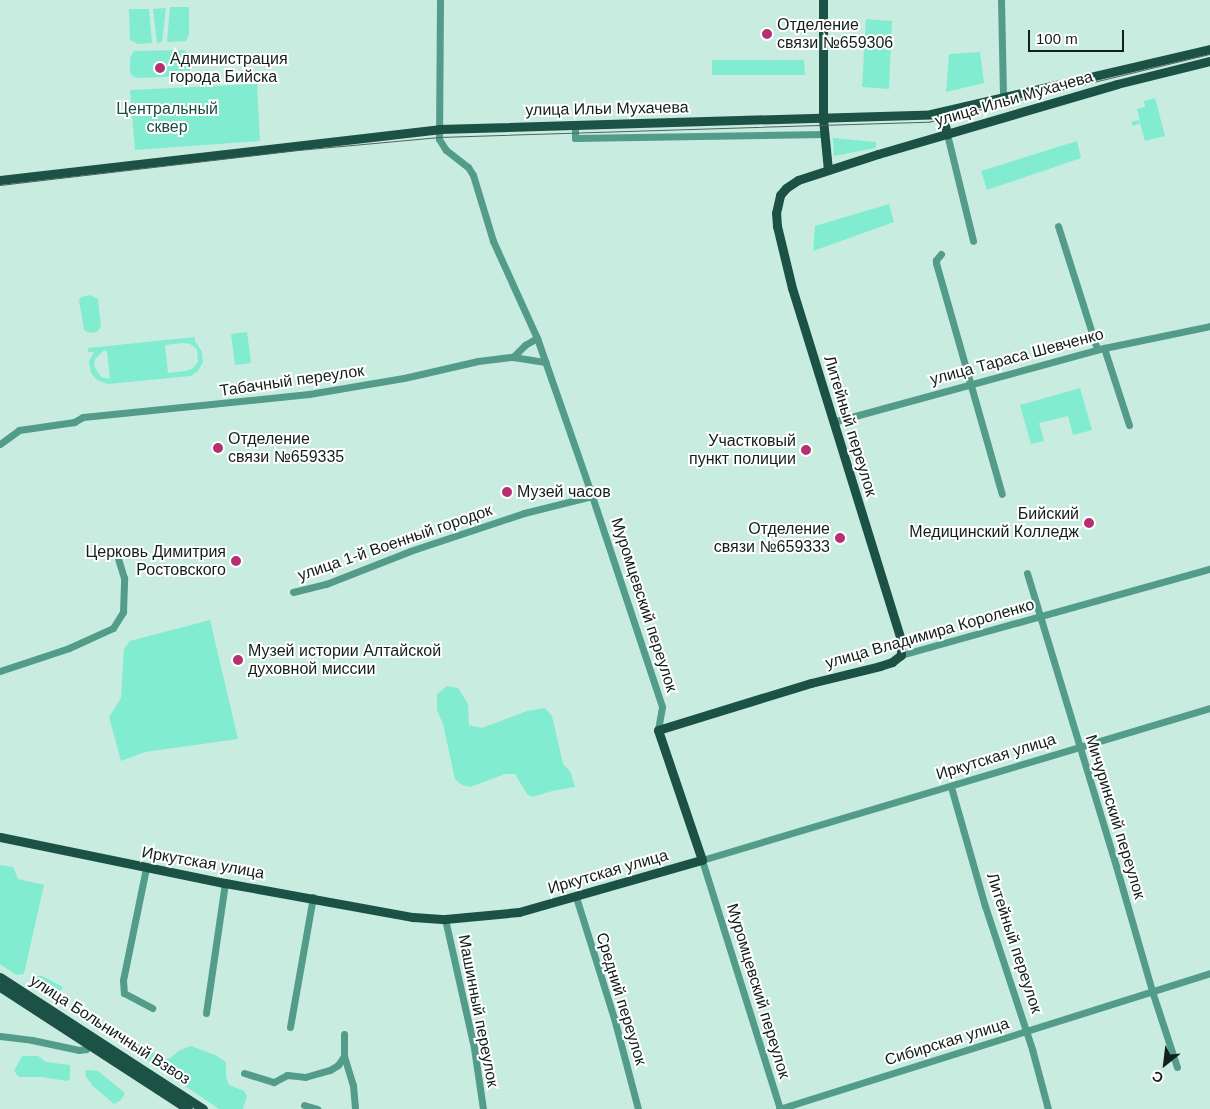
<!DOCTYPE html>
<meta charset="utf-8">
<style>
body{margin:0}
#map{position:relative;width:1210px;height:1109px;overflow:hidden;background:#c9ece1;font-family:Helvetica,sans-serif}
div>[style]{position:absolute}
.green>*{inset:0;background:#81ecd0}
.minor>*{height:7px;margin:-3.5px;padding:0 3.5px;transform-origin:3.5px;border-radius:3.5px;background:#539c8a}
.major>*{height:9px;margin:-4.5px;padding:0 4.5px;transform-origin:4.5px;border-radius:4.5px;background:#1c5145}
.tram>*{height:1px;margin:-0.5px;padding:0 0.5px;transform-origin:0.5px;border-radius:0.5px;background:#4e635c}
.dots>*{width:14px;height:14px;translate:-50% -50%;box-sizing:border-box;border:2px solid #fff;border-radius:50%}
span{translate:-50% -50%;white-space:nowrap;text-align:center;line-height:1.15;-webkit-text-stroke:4px #fff;paint-order:stroke}
.poi-label{font-size:16px;color:#121f1b}
.left{translate:0 -50%;text-align:left}
.right{translate:-100% -50%;text-align:right}
.street-label{font-size:16px;color:#121f1b}
.park-label{font-size:16px;color:#194d41}
.north{position:absolute;left:1140px;top:1039px;width:50px;height:50px;-webkit-text-stroke:4px #fff;paint-order:stroke;rotate:209deg;font-size:14px;font-weight:700;line-height:20px;text-align:center;color:#121f1b}
.north::after{content:'';display:block;margin:auto;width:18px;height:22px;background:#121f1b;clip-path:polygon(50% 0,100% 100%,50% 72%,0 100%)}
.scale{position:absolute;left:1028px;top:30px;width:96px;height:22px;box-sizing:border-box;border:2px solid #121f1b;border-top:0;padding-left:6px;font-size:15px;line-height:18px;white-space:nowrap;color:#121f1b;-webkit-text-stroke:4px #fff;paint-order:stroke}
</style>
<div id="map">
<div class="green">
<div style="clip-path:polygon(170px 7px,189px 7px,189px 35px,186px 41px,167px 42px)"></div>
<div style="clip-path:polygon(166px 8px,162px 42px,157px 43px,153px 9px)"></div>
<div style="clip-path:polygon(129px 9px,149px 9px,152px 43px,138px 44px,130px 40px)"></div>
<div style="clip-path:polygon(866px 19px,892px 21px,889px 89px,862px 87px)"></div>
<div style="clip-path:polygon(184px 50px,189px 55px,190px 70px,187px 76px,137px 78px,132px 76px,130px 72px,130px 58px,134px 51px)"></div>
<div style="clip-path:polygon(980px 52px,984px 83px,946px 92px,949px 54px)"></div>
<div style="clip-path:polygon(712px 60px,804px 60px,805px 75px,712px 75px)"></div>
<div style="clip-path:polygon(257px 84px,260px 141px,135px 150px,130px 90px)"></div>
<div style="clip-path:polygon(1155px 98px,1165px 136px,1145px 141px,1140px 123px,1133px 126px,1131px 122px,1139px 120px,1140px 122px,1137px 109px,1145px 107px,1144px 101px)"></div>
<div style="clip-path:polygon(833px 138px,876px 142px,876px 148px,834px 156px)"></div>
<div style="clip-path:polygon(1077px 141px,1081px 158px,987px 190px,981px 171px)"></div>
<div style="clip-path:polygon(889px 204px,894px 222px,813px 251px,815px 226px)"></div>
<div style="clip-path:polygon(90px 295px,98px 299px,101px 327px,97px 332px,90px 333px,84px 330px,79px 300px,81px 297px)"></div>
<div style="clip-path:polygon(247px 332px,251px 363px,235px 365px,231px 334px)"></div>
<div style="clip-path:polygon(evenodd,195px 337px,195px 341px,202px 352px,203px 362px,198px 371px,191px 376px,108px 384px,97px 380px,91px 373px,89px 361px,94px 352px,88px 352px,88px 348px,195px 337px,183px 343px,190px 344px,197px 349px,198px 362px,193px 368px,186px 371px,168px 373px,165px 345px,183px 343px,195px 337px,104px 350px,107px 351px,110px 379px,101px 377px,94px 366px,95px 359px,104px 350px)"></div>
<div style="clip-path:polygon(1080px 388px,1092px 430px,1073px 435px,1068px 416px,1039px 423px,1044px 441px,1031px 444px,1020px 405px)"></div>
<div style="clip-path:polygon(210px 620px,238px 739px,145px 752px,121px 761px,109px 717px,121px 698px,124px 649px,130px 641px)"></div>
<div style="clip-path:polygon(447px 686px,458px 688px,468px 704px,469px 725px,482px 728px,527px 711px,545px 708px,552px 716px,563px 764px,570px 771px,575px 787px,552px 791px,532px 797px,527px 794px,515px 774px,505px 774px,470px 787px,462px 785px,455px 779px,443px 724px,437px 710px,437px 694px)"></div>
<div style="clip-path:polygon(0 865px,13px 867px,18px 879px,44px 885px,24px 974px,16px 975px,0 964px)"></div>
<div style="clip-path:polygon(37px 976px,42px 976px,63px 987px,58px 995px,64px 1004px,33px 983px)"></div>
<div style="clip-path:polygon(123px 1031px,132px 1040px,162px 1058px,169px 1059px,180px 1050px,191px 1046px,215px 1055px,226px 1062px,226px 1077px,229px 1085px,244px 1091px,247px 1096px,243px 1109px,219px 1109px,139px 1055px,119px 1037px)"></div>
<div style="clip-path:polygon(22px 1056px,38px 1056px,46px 1062px,70px 1065px,70px 1079px,67px 1081px,42px 1077px,19px 1077px,14px 1071px)"></div>
<div style="clip-path:polygon(86px 1070px,98px 1071px,125px 1093px,121px 1100px,114px 1104px,92px 1085px,85px 1075px)"></div>
</div>
<div class="minor">
<div style="left:440px;top:0;width:139px;rotate:90.4deg"></div>
<div style="left:439px;top:139px;width:13px;rotate:58deg"></div>
<div style="left:446px;top:150px;width:28px;rotate:38deg"></div>
<div style="left:468px;top:167px;width:9px;rotate:58deg"></div>
<div style="left:473px;top:175px;width:69px;rotate:73.1deg"></div>
<div style="left:493px;top:241px;width:107px;rotate:65.6deg"></div>
<div style="left:537px;top:338px;width:167px;rotate:70.8deg"></div>
<div style="left:592px;top:496px;width:222px;rotate:71.6deg"></div>
<div style="left:662px;top:707px;width:23px;rotate:100deg"></div>
<div style="left:1001px;top:0;width:97px;rotate:88.8deg"></div>
<div style="left:575px;top:125px;width:13px;rotate:90deg"></div>
<div style="left:575px;top:138px;width:250px;rotate:-0.9deg"></div>
<div style="left:947px;top:134px;width:110px;rotate:76.3deg"></div>
<div style="left:1058px;top:226px;width:129px;rotate:72.4deg"></div>
<div style="left:941px;top:254px;width:8px;rotate:130deg"></div>
<div style="left:936px;top:260px;width:3px;rotate:90deg"></div>
<div style="left:936px;top:263px;width:240px;rotate:74.1deg"></div>
<div style="left:537px;top:338px;width:14px;rotate:150deg"></div>
<div style="left:525px;top:345px;width:17px;rotate:135deg"></div>
<div style="left:513px;top:357px;width:33px;rotate:9deg"></div>
<div style="left:1104px;top:348px;width:81px;rotate:72deg"></div>
<div style="left:833px;top:422px;width:281px;rotate:-15.3deg"></div>
<div style="left:1104px;top:348px;width:108px;rotate:-11.7deg"></div>
<div style="left:0;top:444px;width:24px;rotate:-36deg"></div>
<div style="left:19px;top:430px;width:56px;rotate:-8.3deg"></div>
<div style="left:74px;top:422px;width:10px;rotate:-29deg"></div>
<div style="left:83px;top:417px;width:227px;rotate:-5.8deg"></div>
<div style="left:309px;top:394px;width:96px;rotate:-9.6deg"></div>
<div style="left:404px;top:378px;width:76px;rotate:-12.9deg"></div>
<div style="left:478px;top:361px;width:35px;rotate:-7deg"></div>
<div style="left:1027px;top:573px;width:306px;rotate:73.1deg"></div>
<div style="left:1116px;top:866px;width:130px;rotate:73.9deg"></div>
<div style="left:1152px;top:991px;width:80px;rotate:71.8deg"></div>
<div style="left:293px;top:592px;width:34px;rotate:-14deg"></div>
<div style="left:326px;top:584px;width:90px;rotate:-21.4deg"></div>
<div style="left:410px;top:551px;width:120px;rotate:-18.4deg"></div>
<div style="left:524px;top:513px;width:70px;rotate:-14deg"></div>
<div style="left:901px;top:655px;width:321px;rotate:-15.6deg"></div>
<div style="left:0;top:671px;width:73px;rotate:-18.4deg"></div>
<div style="left:69px;top:648px;width:48px;rotate:-24.4deg"></div>
<div style="left:113px;top:628px;width:19px;rotate:-58deg"></div>
<div style="left:123px;top:612px;width:34px;rotate:-88deg"></div>
<div style="left:124px;top:578px;width:21px;rotate:-107deg"></div>
<div style="left:951px;top:787px;width:124px;rotate:74.1deg"></div>
<div style="left:985px;top:906px;width:151px;rotate:71.8deg"></div>
<div style="left:1032px;top:1049px;width:62px;rotate:75.1deg"></div>
<div style="left:146px;top:868px;width:114px;rotate:101.6deg"></div>
<div style="left:123px;top:980px;width:13px;rotate:86deg"></div>
<div style="left:124px;top:993px;width:32px;rotate:28deg"></div>
<div style="left:576px;top:897px;width:127px;rotate:72.6deg"></div>
<div style="left:614px;top:1018px;width:94px;rotate:75.2deg"></div>
<div style="left:445px;top:919px;width:132px;rotate:77.3deg"></div>
<div style="left:474px;top:1048px;width:62px;rotate:81.6deg"></div>
<div style="left:206px;top:1013px;width:131px;rotate:-81.7deg"></div>
<div style="left:290px;top:1027px;width:132px;rotate:-80deg"></div>
<div style="left:0;top:1036px;width:32px;rotate:7deg"></div>
<div style="left:32px;top:1040px;width:48px;rotate:12deg"></div>
<div style="left:79px;top:1050px;width:7px;rotate:-8deg"></div>
<div style="left:86px;top:1049px;width:6px;rotate:-45deg"></div>
<div style="left:344px;top:1056px;width:30px;rotate:73deg"></div>
<div style="left:353px;top:1085px;width:24px;rotate:85deg"></div>
<div style="left:244px;top:1073px;width:31px;rotate:17deg"></div>
<div style="left:274px;top:1082px;width:15px;rotate:-28deg"></div>
<div style="left:287px;top:1075px;width:18px;rotate:6deg"></div>
<div style="left:305px;top:1077px;width:26px;rotate:-16deg"></div>
<div style="left:330px;top:1070px;width:9px;rotate:-32deg"></div>
<div style="left:338px;top:1065px;width:11px;rotate:-56deg"></div>
<div style="left:344px;top:1056px;width:22px;rotate:-90deg"></div>
<div style="left:304px;top:1105px;width:14px;rotate:17deg"></div>
<div style="left:779px;top:1109px;width:452px;rotate:-17.5deg"></div>
<div style="left:780px;top:1109px;width:261px;rotate:-107.4deg"></div>
<div style="left:702px;top:860px;width:530px;rotate:-16.66deg"></div>
</div>
<div class="major">
<div style="left:823px;top:0;width:119px;rotate:90deg"></div>
<div style="left:823px;top:119px;width:51px;rotate:84.4deg"></div>
<div style="left:942px;top:112px;width:23px;rotate:77deg"></div>
<div style="left:0;top:180px;width:442px;rotate:-6.6deg"></div>
<div style="left:439px;top:129px;width:492px;rotate:-1.7deg"></div>
<div style="left:931px;top:114px;width:286px;rotate:-13.1deg"></div>
<div style="left:0;top:837px;width:230px;rotate:11.6deg"></div>
<div style="left:225px;top:883px;width:191px;rotate:10.3deg"></div>
<div style="left:413px;top:917px;width:32px;rotate:4deg"></div>
<div style="left:445px;top:919px;width:74px;rotate:-5.4deg"></div>
<div style="left:519px;top:912px;width:190px;rotate:-15.9deg"></div>
<div style="left:702px;top:860px;width:137px;rotate:-108.7deg"></div>
<div style="left:658px;top:730px;width:160px;rotate:-17.1deg"></div>
<div style="left:811px;top:683px;width:71px;rotate:-13.8deg"></div>
<div style="left:880px;top:666px;width:13px;rotate:-18deg"></div>
<div style="left:892px;top:662px;width:11px;rotate:-38deg"></div>
<div style="left:901px;top:655px;width:15px;rotate:-90deg"></div>
<div style="left:901px;top:640px;width:368px;rotate:-107.2deg"></div>
<div style="left:792px;top:288px;width:64px;rotate:-103.6deg"></div>
<div style="left:777px;top:226px;width:13px;rotate:-94deg"></div>
<div style="left:776px;top:213px;width:18px;rotate:-77deg"></div>
<div style="left:780px;top:195px;width:9px;rotate:-49deg"></div>
<div style="left:786px;top:188px;width:14px;rotate:-34deg"></div>
<div style="left:798px;top:180px;width:84px;rotate:-18deg"></div>
<div style="left:878px;top:154px;width:249px;rotate:-16.3deg"></div>
<div style="left:1117px;top:84px;width:96px;rotate:-13.9deg"></div>
<div style="left:0;top:977px;width:242px;rotate:33deg"></div>
<div style="left:0;top:987px;width:224px;rotate:33deg"></div>
</div>
<div class="tram">
<div style="left:0;top:185px;width:300px;rotate:-6.7deg"></div>
<div style="left:298px;top:150px;width:142px;rotate:-5.3deg"></div>
<div style="left:439px;top:137px;width:489px;rotate:-1.8deg"></div>
<div style="left:928px;top:122px;width:290px;rotate:-13.6deg"></div>
</div>
<div class="dots">
<div style="left:767px;top:34px;background:#b62f72"></div>
<div style="left:160px;top:68px;background:#b62f72"></div>
<div style="left:218px;top:448px;background:#b62f72"></div>
<div style="left:806px;top:450px;background:#b62f72"></div>
<div style="left:507px;top:492px;background:#b62f72"></div>
<div style="left:1089px;top:523px;background:#b62f72"></div>
<div style="left:840px;top:538px;background:#b62f72"></div>
<div style="left:236px;top:561px;background:#b62f72"></div>
<div style="left:238px;top:660px;background:#b62f72"></div>
</div>
<div class="poi-label">
<span class="left" style="left:777px;top:34px">Отделение<br>связи №659306</span>
<span class="left" style="left:170px;top:68px">Администрация<br>города Бийска</span>
<span class="left" style="left:228px;top:448px">Отделение<br>связи №659335</span>
<span class="right" style="left:796px;top:450px">Участковый<br>пункт полиции</span>
<span class="left" style="left:517px;top:492px">Музей часов</span>
<span class="right" style="left:1079px;top:523px">Бийский<br>Медицинский Колледж</span>
<span class="right" style="left:830px;top:538px">Отделение<br>связи №659333</span>
<span class="right" style="left:226px;top:561px">Церковь Димитрия<br>Ростовского</span>
<span class="left" style="left:248px;top:660px">Музей истории Алтайской<br>духовной миссии</span>
</div>
<div class="street-label">
<span style="left:1014px;top:99px;rotate:-16deg">улица Ильи Мухачева</span>
<span style="left:607px;top:109px;rotate:-1deg">улица Ильи Мухачева</span>
<span style="left:1017px;top:357px;rotate:-15deg">улица Тараса Шевченко</span>
<span style="left:292px;top:381px;rotate:-8deg">Табачный переулок</span>
<span style="left:850px;top:426px;rotate:73deg">Литейный переулок</span>
<span style="left:395px;top:543px;rotate:-19deg">улица 1-й Военный городок</span>
<span style="left:644px;top:605px;rotate:72deg">Муромцевский переулок</span>
<span style="left:930px;top:634px;rotate:-16deg">улица Владимира Короленко</span>
<span style="left:996px;top:757px;rotate:-17deg">Иркутская улица</span>
<span style="left:1115px;top:817px;rotate:73deg">Мичуринский переулок</span>
<span style="left:203px;top:863px;rotate:10deg">Иркутская улица</span>
<span style="left:608px;top:872px;rotate:-16deg">Иркутская улица</span>
<span style="left:1014px;top:943px;rotate:72deg">Литейный переулок</span>
<span style="left:758px;top:991px;rotate:73deg">Муромцевский переулок</span>
<span style="left:621px;top:999px;rotate:73deg">Средний переулок</span>
<span style="left:478px;top:1011px;rotate:79deg">Машинный переулок</span>
<span style="left:110px;top:1030px;rotate:33deg">улица Больничный Взвоз</span>
<span style="left:947px;top:1042px;rotate:-17deg">Сибирская улица</span>
</div>
<div class="park-label">
<span style="left:167px;top:118px">Центральный<br>сквер</span>
</div>
<div class="north">С</div>
<div class="scale">100 m</div>
</div>
